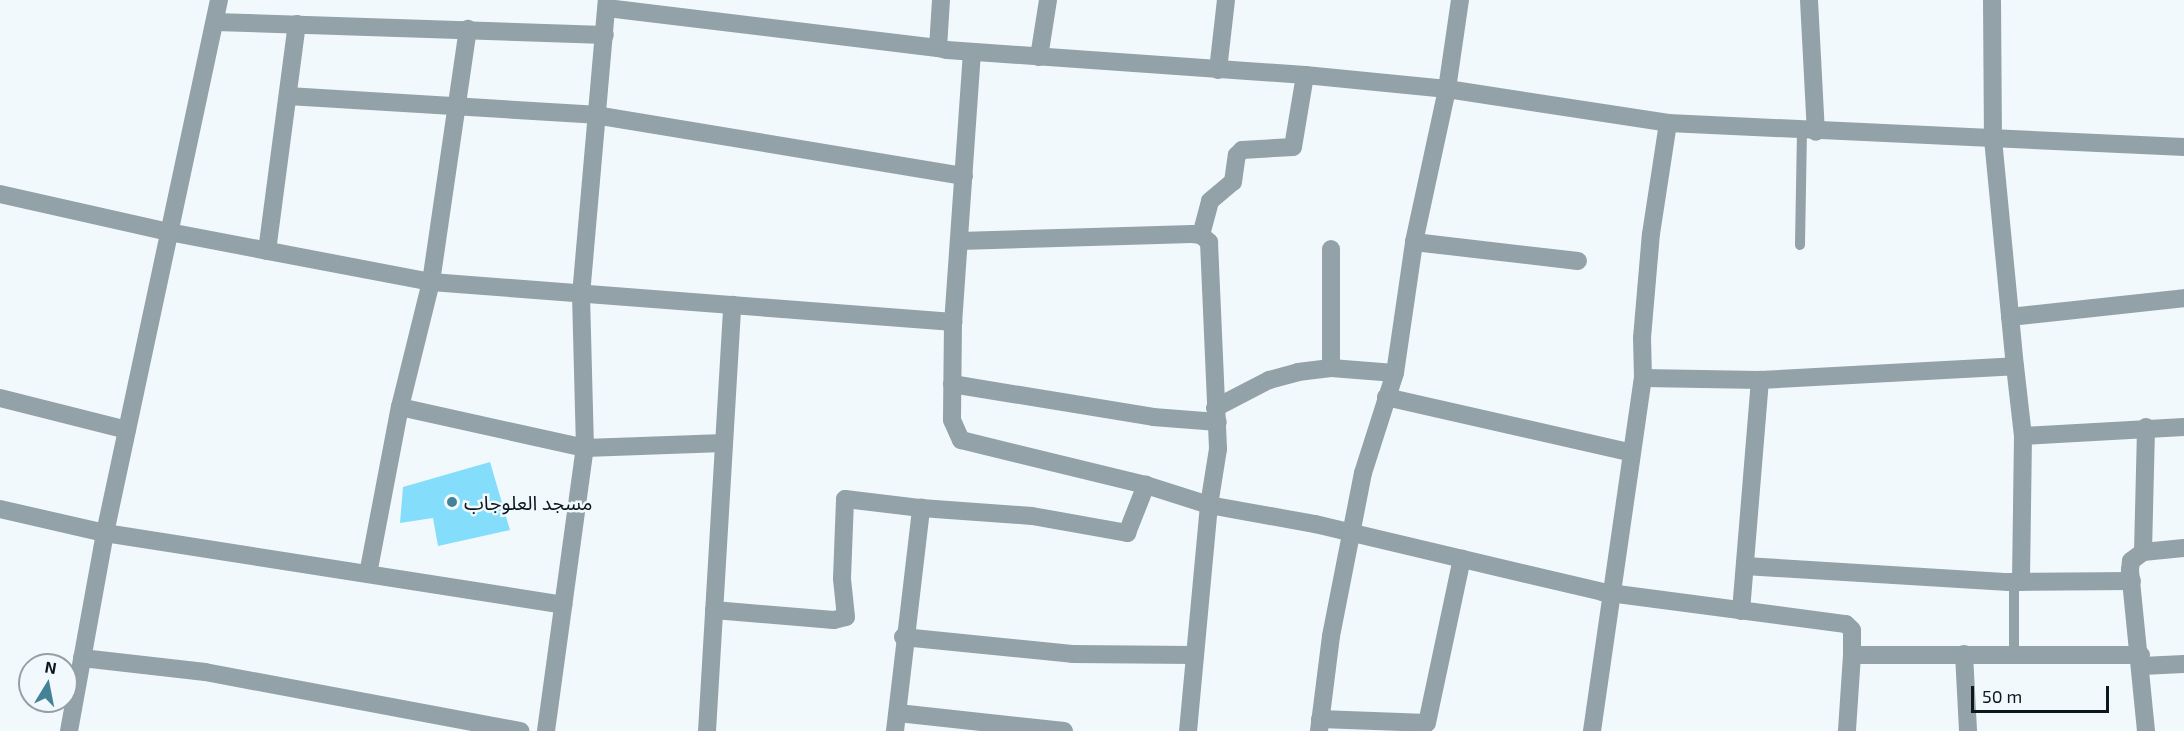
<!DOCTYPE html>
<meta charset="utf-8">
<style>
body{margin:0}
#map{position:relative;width:2184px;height:731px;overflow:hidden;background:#f2f9fc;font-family:"Exo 2","Noto Sans Arabic",sans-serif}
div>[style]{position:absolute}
.building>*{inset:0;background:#83ddfb}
.lane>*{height:10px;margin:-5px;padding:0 5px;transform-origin:5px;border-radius:5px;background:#93a2a8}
.street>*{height:18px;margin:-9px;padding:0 9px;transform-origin:9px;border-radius:9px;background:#93a2a8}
.dots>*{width:16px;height:16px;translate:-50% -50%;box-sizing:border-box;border:3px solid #f2f9fc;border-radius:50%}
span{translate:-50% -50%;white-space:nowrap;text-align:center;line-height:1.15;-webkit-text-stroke:5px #f2f9fc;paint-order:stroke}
.poi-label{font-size:20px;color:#0b191d}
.left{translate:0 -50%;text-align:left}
.north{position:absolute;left:18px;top:653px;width:60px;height:60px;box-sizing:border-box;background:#f2f9fc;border:2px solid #969fa3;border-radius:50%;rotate:10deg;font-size:16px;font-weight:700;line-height:24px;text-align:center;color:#0b191d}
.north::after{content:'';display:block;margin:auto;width:21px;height:27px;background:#438297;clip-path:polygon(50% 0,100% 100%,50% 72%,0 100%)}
.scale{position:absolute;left:1971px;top:686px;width:138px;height:27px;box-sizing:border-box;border:3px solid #0b191d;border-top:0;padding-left:8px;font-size:18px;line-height:21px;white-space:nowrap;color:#0b191d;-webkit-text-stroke:4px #f2f9fc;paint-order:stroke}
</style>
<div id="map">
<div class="building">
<div style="clip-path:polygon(490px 462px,510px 530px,438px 546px,433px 518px,400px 523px,403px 487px)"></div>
</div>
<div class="lane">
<div style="left:1800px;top:245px;width:113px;rotate:-89deg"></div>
<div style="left:2014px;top:582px;width:71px;rotate:90deg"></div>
</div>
<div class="street">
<div style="left:941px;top:0;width:48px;rotate:93.6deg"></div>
<div style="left:938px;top:48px;width:9px;rotate:13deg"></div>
<div style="left:947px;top:50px;width:359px;rotate:4deg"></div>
<div style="left:1305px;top:75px;width:143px;rotate:5.6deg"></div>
<div style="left:1447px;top:89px;width:224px;rotate:8.7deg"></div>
<div style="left:1668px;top:123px;width:517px;rotate:2.66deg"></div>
<div style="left:1809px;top:0;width:132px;rotate:87deg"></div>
<div style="left:1992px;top:0;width:139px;rotate:89.6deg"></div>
<div style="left:1993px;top:139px;width:228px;rotate:84.5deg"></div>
<div style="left:607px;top:8px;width:333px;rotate:6.9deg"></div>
<div style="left:215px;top:22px;width:390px;rotate:1.9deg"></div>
<div style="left:972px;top:52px;width:271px;rotate:94deg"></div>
<div style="left:953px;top:322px;width:98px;rotate:90.6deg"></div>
<div style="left:952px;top:420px;width:22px;rotate:66deg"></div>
<div style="left:961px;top:440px;width:190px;rotate:13.7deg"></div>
<div style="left:1146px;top:485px;width:66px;rotate:17.6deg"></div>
<div style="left:1209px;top:505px;width:108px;rotate:10.2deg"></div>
<div style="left:1315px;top:524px;width:295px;rotate:13.3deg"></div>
<div style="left:1602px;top:592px;width:246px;rotate:7.5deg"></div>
<div style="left:1846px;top:624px;width:8px;rotate:45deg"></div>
<div style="left:1852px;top:630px;width:25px;rotate:90deg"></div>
<div style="left:1852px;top:655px;width:76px;rotate:93.8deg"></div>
<div style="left:1039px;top:57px;width:58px;rotate:-81deg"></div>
<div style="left:1218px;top:70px;width:70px;rotate:-83.5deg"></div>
<div style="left:288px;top:96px;width:308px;rotate:3.5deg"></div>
<div style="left:595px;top:115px;width:374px;rotate:9.4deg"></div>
<div style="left:0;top:194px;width:173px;rotate:12.7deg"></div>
<div style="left:169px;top:232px;width:267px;rotate:10.8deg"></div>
<div style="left:431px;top:282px;width:524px;rotate:4.38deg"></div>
<div style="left:1201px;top:235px;width:35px;rotate:-75deg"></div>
<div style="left:1210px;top:201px;width:30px;rotate:-40deg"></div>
<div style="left:1233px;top:182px;width:27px;rotate:-82deg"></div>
<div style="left:1237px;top:155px;width:7px;rotate:-45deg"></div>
<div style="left:1242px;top:150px;width:51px;rotate:-3.4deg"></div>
<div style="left:1293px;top:147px;width:73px;rotate:-80.5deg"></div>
<div style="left:959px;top:241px;width:233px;rotate:-1.7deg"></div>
<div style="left:1192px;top:234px;width:9px;rotate:6deg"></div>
<div style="left:1201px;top:235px;width:11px;rotate:41deg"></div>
<div style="left:1209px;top:242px;width:207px;rotate:87.5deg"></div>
<div style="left:1218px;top:449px;width:57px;rotate:99.1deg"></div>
<div style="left:1209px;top:505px;width:227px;rotate:95.3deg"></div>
<div style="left:1414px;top:242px;width:165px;rotate:6.6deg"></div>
<div style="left:267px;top:251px;width:229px;rotate:-82.5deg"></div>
<div style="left:2010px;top:317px;width:175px;rotate:-6.2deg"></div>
<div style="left:1331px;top:368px;width:119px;rotate:-90deg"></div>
<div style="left:1643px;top:378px;width:117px;rotate:1deg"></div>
<div style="left:1760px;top:380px;width:255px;rotate:-3.1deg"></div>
<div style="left:2015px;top:366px;width:70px;rotate:83.5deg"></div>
<div style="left:2023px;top:436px;width:146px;rotate:90.8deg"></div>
<div style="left:952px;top:384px;width:204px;rotate:9.3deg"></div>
<div style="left:1153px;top:417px;width:65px;rotate:4.4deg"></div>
<div style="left:1386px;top:397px;width:252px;rotate:12.8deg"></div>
<div style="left:0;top:398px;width:131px;rotate:14.1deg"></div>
<div style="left:400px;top:407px;width:189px;rotate:12.5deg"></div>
<div style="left:585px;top:448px;width:139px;rotate:-2.1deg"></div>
<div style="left:1215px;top:408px;width:61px;rotate:-27.4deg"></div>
<div style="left:1269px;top:380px;width:30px;rotate:-15deg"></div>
<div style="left:1298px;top:372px;width:33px;rotate:-7deg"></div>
<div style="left:1331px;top:368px;width:64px;rotate:4.5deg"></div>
<div style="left:2023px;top:436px;width:161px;rotate:-3.2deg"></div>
<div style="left:0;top:509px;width:108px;rotate:12.9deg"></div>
<div style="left:105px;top:533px;width:464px;rotate:8.9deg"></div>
<div style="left:2143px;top:552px;width:125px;rotate:-88.6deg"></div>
<div style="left:1745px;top:566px;width:264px;rotate:3.5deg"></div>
<div style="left:2009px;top:582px;width:123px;rotate:-0.5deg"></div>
<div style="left:368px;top:574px;width:170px;rotate:-79.2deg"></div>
<div style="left:400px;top:407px;width:129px;rotate:-76.1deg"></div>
<div style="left:431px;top:282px;width:256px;rotate:-81.7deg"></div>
<div style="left:714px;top:610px;width:120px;rotate:4.8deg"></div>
<div style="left:834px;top:620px;width:12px;rotate:-14deg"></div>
<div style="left:846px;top:617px;width:39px;rotate:-96deg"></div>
<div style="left:842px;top:578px;width:79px;rotate:-87.8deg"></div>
<div style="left:845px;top:499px;width:77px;rotate:6.8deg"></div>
<div style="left:1741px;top:611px;width:232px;rotate:-85.3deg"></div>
<div style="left:903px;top:637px;width:170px;rotate:5.7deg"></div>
<div style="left:1072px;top:654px;width:123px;rotate:0.5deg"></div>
<div style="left:1964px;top:654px;width:77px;rotate:87deg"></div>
<div style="left:1852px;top:655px;width:289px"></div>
<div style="left:82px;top:658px;width:124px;rotate:6.5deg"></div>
<div style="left:205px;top:672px;width:321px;rotate:10.6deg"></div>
<div style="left:2142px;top:666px;width:42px;rotate:-2.7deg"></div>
<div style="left:898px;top:713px;width:167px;rotate:6.2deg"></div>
<div style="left:1320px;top:719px;width:107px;rotate:2.1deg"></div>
<div style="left:1427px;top:723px;width:168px;rotate:-78deg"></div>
<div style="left:69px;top:731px;width:201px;rotate:-79.7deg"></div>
<div style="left:105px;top:533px;width:545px;rotate:-77.93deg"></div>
<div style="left:546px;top:731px;width:286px;rotate:-82.2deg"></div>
<div style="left:585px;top:448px;width:153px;rotate:-91.5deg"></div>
<div style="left:581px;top:295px;width:296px;rotate:-85deg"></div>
<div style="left:707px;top:731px;width:427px;rotate:-86.6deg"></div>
<div style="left:895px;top:731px;width:225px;rotate:-83.3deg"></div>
<div style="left:921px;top:508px;width:111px;rotate:4.1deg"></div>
<div style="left:1032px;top:516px;width:97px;rotate:10.1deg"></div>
<div style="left:1127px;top:533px;width:52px;rotate:-68.4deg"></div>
<div style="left:1319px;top:731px;width:96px;rotate:-82.8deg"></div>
<div style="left:1331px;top:636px;width:166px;rotate:-78.9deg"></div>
<div style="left:1363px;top:473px;width:105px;rotate:-72.3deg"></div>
<div style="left:1395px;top:373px;width:132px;rotate:-81.7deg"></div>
<div style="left:1414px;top:242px;width:157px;rotate:-77.8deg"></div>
<div style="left:1447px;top:89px;width:90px;rotate:-81.7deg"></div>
<div style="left:1592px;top:731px;width:357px;rotate:-81.8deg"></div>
<div style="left:1643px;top:378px;width:40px;rotate:-91.4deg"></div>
<div style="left:1642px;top:338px;width:104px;rotate:-85.1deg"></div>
<div style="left:1651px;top:234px;width:112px;rotate:-81.3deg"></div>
<div style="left:2146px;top:731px;width:162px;rotate:-95.7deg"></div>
<div style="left:2130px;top:570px;width:9px;rotate:-84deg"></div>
<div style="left:2131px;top:561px;width:15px;rotate:-37deg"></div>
<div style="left:2143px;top:552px;width:41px;rotate:-5.6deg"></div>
</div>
<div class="dots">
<div style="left:452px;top:502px;background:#438297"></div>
</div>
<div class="poi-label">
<span class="left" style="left:464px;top:502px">مسجد العلوجاب</span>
</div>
<div class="north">N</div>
<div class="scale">50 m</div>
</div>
